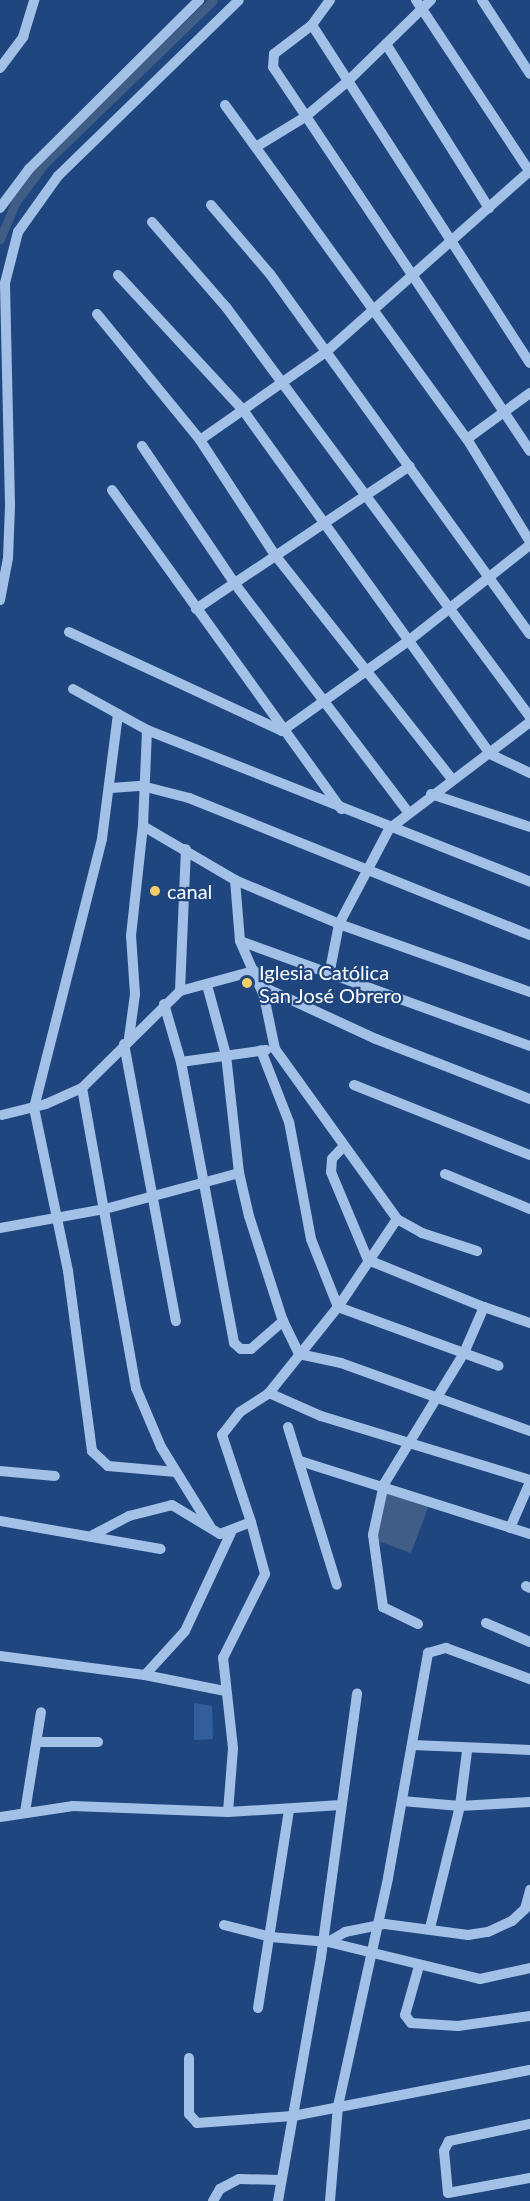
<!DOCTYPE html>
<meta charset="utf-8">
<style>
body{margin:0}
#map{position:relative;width:530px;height:2201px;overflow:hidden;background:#1f467e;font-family:Lato,sans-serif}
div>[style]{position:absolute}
.green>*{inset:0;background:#325f9c}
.water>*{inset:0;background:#405d86}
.canal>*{height:9px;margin:-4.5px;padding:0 4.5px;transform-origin:4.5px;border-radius:4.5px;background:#405d86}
.minor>*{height:10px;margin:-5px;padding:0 5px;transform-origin:5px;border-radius:5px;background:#a3c0e7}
.dots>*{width:16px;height:16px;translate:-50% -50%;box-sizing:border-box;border:3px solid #1f467e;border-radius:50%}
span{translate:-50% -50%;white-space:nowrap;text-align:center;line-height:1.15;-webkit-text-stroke:4.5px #1f467e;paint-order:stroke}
.poi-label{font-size:20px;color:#fff}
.left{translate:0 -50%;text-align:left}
</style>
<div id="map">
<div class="green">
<div style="clip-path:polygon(194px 1703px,212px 1706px,213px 1739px,194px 1740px)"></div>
</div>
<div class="water">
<div style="clip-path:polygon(385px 1492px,429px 1505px,411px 1553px,370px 1538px)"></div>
</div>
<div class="canal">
<div style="left:0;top:239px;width:39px;rotate:-67deg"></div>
<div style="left:15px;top:203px;width:49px;rotate:-53.4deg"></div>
<div style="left:44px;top:164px;width:235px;rotate:-44.1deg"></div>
</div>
<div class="minor">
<div style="left:330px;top:0;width:31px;rotate:126deg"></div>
<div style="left:312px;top:25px;width:402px;rotate:57.2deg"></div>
<div style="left:416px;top:0;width:206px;rotate:56.5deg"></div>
<div style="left:482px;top:0;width:88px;rotate:57deg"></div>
<div style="left:312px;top:25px;width:48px;rotate:142.7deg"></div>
<div style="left:274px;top:54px;width:13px;rotate:94deg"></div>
<div style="left:273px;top:67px;width:462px;rotate:56.2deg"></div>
<div style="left:386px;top:44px;width:194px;rotate:57.9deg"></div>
<div style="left:0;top:68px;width:39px;rotate:-53deg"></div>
<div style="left:23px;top:37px;width:39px;rotate:-73deg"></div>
<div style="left:225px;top:105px;width:412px;rotate:54.1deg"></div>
<div style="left:256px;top:147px;width:57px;rotate:-31.5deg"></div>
<div style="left:305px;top:117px;width:56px;rotate:-39.9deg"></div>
<div style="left:348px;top:81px;width:116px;rotate:-44.3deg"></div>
<div style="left:211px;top:205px;width:91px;rotate:49.5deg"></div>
<div style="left:270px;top:274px;width:444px;rotate:54.2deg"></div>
<div style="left:0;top:208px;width:49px;rotate:-53.4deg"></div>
<div style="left:29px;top:169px;width:240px;rotate:-44.8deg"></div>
<div style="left:152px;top:222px;width:113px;rotate:49deg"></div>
<div style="left:226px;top:307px;width:510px;rotate:53.44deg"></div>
<div style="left:118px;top:275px;width:184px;rotate:47.2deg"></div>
<div style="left:243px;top:410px;width:423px;rotate:54.3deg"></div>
<div style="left:490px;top:754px;width:44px;rotate:25.4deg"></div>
<div style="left:97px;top:314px;width:163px;rotate:50.7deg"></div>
<div style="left:200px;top:440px;width:137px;rotate:56.9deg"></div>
<div style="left:275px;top:555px;width:284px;rotate:51.7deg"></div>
<div style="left:530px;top:393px;width:78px;rotate:143.9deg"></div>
<div style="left:467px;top:439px;width:121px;rotate:58.5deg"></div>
<div style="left:200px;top:440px;width:155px;rotate:-35deg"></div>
<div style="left:327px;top:351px;width:271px;rotate:-41.6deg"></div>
<div style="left:142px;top:446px;width:166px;rotate:56deg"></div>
<div style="left:235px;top:584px;width:285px;rotate:52.8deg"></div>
<div style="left:112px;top:490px;width:393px;rotate:54.3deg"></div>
<div style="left:0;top:600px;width:43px;rotate:-79.2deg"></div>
<div style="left:8px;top:558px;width:53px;rotate:-87.8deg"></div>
<div style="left:10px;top:505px;width:222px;rotate:-91.3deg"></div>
<div style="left:5px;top:283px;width:53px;rotate:-75.7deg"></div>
<div style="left:18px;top:232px;width:69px;rotate:-54.5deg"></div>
<div style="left:58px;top:176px;width:252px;rotate:-44.2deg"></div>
<div style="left:196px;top:609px;width:257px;rotate:-33.8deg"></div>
<div style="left:69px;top:632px;width:235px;rotate:24.9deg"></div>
<div style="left:282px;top:731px;width:153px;rotate:-35.5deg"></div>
<div style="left:407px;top:642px;width:157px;rotate:-38.3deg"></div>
<div style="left:73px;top:689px;width:85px;rotate:29deg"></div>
<div style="left:147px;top:730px;width:412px;rotate:21.6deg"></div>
<div style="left:118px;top:714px;width:126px;rotate:97.3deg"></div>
<div style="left:102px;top:839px;width:277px;rotate:104.2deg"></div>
<div style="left:34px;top:1108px;width:167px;rotate:78.2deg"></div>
<div style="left:68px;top:1271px;width:182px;rotate:82.4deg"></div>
<div style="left:92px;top:1451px;width:22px;rotate:43deg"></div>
<div style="left:108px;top:1466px;width:68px;rotate:5deg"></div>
<div style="left:111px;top:788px;width:31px;rotate:-4deg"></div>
<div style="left:142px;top:786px;width:49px;rotate:14.3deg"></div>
<div style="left:189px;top:798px;width:367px;rotate:21.9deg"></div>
<div style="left:431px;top:794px;width:104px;rotate:18.4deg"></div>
<div style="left:143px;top:826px;width:107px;rotate:30.4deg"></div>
<div style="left:235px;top:880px;width:113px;rotate:22.9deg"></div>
<div style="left:339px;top:924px;width:203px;rotate:19.6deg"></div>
<div style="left:235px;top:880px;width:61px;rotate:85.3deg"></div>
<div style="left:240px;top:941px;width:60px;rotate:66.4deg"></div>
<div style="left:264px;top:996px;width:54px;rotate:78.3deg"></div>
<div style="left:275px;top:1049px;width:209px;rotate:54.3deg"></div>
<div style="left:397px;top:1219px;width:29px;rotate:29deg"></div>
<div style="left:422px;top:1233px;width:58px;rotate:18.1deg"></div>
<div style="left:240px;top:941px;width:308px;rotate:19.9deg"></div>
<div style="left:330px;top:970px;width:47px;rotate:-78.9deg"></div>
<div style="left:339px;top:924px;width:107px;rotate:-62.2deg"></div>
<div style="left:389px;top:829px;width:177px;rotate:-37.2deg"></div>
<div style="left:207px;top:985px;width:73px;rotate:74.8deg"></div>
<div style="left:226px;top:1055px;width:119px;rotate:83.7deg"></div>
<div style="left:239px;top:1173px;width:44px;rotate:76.9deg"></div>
<div style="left:249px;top:1216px;width:110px;rotate:72.1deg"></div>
<div style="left:283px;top:1321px;width:37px;rotate:64deg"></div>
<div style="left:299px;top:1354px;width:43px;rotate:12.1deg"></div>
<div style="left:341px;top:1363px;width:201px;rotate:19.8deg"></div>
<div style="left:259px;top:985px;width:129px;rotate:24.8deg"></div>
<div style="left:376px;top:1039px;width:165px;rotate:21.3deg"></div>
<div style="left:180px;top:991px;width:142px;rotate:-87.6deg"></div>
<div style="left:164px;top:1004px;width:60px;rotate:73.7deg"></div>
<div style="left:181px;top:1062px;width:286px;rotate:79.3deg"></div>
<div style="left:234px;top:1343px;width:9px;rotate:41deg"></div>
<div style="left:241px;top:1349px;width:10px"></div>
<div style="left:251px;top:1349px;width:43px;rotate:-41.2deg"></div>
<div style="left:129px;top:1038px;width:44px;rotate:-82.2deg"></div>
<div style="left:135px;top:994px;width:58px;rotate:-93.9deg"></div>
<div style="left:131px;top:936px;width:111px;rotate:-83.8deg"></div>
<div style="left:143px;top:826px;width:96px;rotate:-87.6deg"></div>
<div style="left:124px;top:1044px;width:282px;rotate:79.4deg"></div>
<div style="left:181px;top:1062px;width:86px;rotate:-8deg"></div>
<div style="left:354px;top:1085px;width:189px;rotate:21.7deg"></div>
<div style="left:82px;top:1088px;width:305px;rotate:79.8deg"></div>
<div style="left:136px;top:1388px;width:64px;rotate:67deg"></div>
<div style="left:161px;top:1447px;width:93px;rotate:58.2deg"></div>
<div style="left:2px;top:1115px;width:45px;rotate:-14deg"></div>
<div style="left:46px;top:1104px;width:39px;rotate:-24deg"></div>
<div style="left:82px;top:1088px;width:138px;rotate:-44.7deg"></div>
<div style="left:180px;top:991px;width:77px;rotate:-15.1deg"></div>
<div style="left:343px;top:1147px;width:16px;rotate:133deg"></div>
<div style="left:332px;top:1159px;width:13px;rotate:94deg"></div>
<div style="left:331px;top:1172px;width:95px;rotate:67.2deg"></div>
<div style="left:368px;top:1260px;width:125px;rotate:22.1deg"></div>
<div style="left:484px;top:1307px;width:50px;rotate:113.5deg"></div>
<div style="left:464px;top:1353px;width:153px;rotate:121.4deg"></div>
<div style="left:384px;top:1484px;width:52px;rotate:102.2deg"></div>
<div style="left:373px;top:1535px;width:73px;rotate:82.1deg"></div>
<div style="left:383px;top:1607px;width:39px;rotate:26deg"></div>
<div style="left:445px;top:1174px;width:92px;rotate:22.4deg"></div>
<div style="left:397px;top:1219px;width:106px;rotate:123.8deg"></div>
<div style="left:338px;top:1307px;width:171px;rotate:20.1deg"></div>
<div style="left:0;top:1228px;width:107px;rotate:-10.3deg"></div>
<div style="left:105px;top:1209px;width:139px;rotate:-15deg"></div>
<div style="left:484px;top:1307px;width:49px;rotate:19.2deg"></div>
<div style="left:269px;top:1393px;width:57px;rotate:23.9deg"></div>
<div style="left:321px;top:1416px;width:219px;rotate:17deg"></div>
<div style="left:288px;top:1427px;width:165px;rotate:72.8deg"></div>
<div style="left:300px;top:1461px;width:241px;rotate:17.6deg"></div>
<div style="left:0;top:1471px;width:55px;rotate:5.2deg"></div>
<div style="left:0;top:1521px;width:163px;rotate:9.9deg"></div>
<div style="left:510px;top:1528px;width:50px;rotate:-66.5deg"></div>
<div style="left:93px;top:1535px;width:41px;rotate:-27.8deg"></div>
<div style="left:129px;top:1516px;width:44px;rotate:-14.3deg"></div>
<div style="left:172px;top:1505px;width:56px;rotate:31.1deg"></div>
<div style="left:220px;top:1534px;width:33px;rotate:-21deg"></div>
<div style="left:251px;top:1522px;width:92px;rotate:-108.4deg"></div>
<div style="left:222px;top:1435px;width:29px;rotate:-52deg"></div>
<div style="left:240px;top:1412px;width:35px;rotate:-33deg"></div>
<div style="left:269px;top:1393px;width:110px;rotate:-51.3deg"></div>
<div style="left:338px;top:1307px;width:73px;rotate:-111.7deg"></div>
<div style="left:311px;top:1239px;width:119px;rotate:-100.6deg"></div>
<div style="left:289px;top:1122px;width:77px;rotate:-111.3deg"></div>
<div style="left:526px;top:1586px;width:4px;rotate:27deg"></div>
<div style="left:486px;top:1623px;width:48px;rotate:23.4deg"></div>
<div style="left:0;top:1656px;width:146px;rotate:7.5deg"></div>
<div style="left:145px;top:1675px;width:59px;rotate:-47.7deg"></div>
<div style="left:185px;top:1631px;width:108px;rotate:-64.9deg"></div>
<div style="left:145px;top:1675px;width:82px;rotate:11.3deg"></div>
<div style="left:37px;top:1742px;width:61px"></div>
<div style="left:412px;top:1745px;width:118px;rotate:2.4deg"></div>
<div style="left:402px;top:1801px;width:58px;rotate:4.9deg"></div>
<div style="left:460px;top:1806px;width:70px;rotate:-3.3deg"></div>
<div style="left:25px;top:1812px;width:101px;rotate:-80.9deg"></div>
<div style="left:228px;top:1812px;width:64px;rotate:-85.5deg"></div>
<div style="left:233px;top:1748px;width:91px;rotate:-96.3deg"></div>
<div style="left:223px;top:1658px;width:94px;rotate:-63.4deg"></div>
<div style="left:265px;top:1574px;width:54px;rotate:-105.1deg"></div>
<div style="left:0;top:1817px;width:74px;rotate:-8.6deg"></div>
<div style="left:73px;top:1806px;width:155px;rotate:2.2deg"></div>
<div style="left:228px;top:1812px;width:113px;rotate:-3.5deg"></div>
<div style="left:224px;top:1925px;width:49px;rotate:14.3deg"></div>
<div style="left:271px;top:1937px;width:57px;rotate:5deg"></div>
<div style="left:328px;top:1942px;width:156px;rotate:13.7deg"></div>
<div style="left:480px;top:1979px;width:51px;rotate:-12.4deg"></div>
<div style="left:430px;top:1928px;width:126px;rotate:-76.2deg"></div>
<div style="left:460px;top:1806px;width:55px;rotate:-82.7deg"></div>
<div style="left:328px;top:1942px;width:20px;rotate:-30deg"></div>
<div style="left:345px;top:1932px;width:41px;rotate:-11.3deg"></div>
<div style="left:385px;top:1924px;width:84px;rotate:7.5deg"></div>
<div style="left:468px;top:1935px;width:20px;rotate:-9deg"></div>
<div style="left:488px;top:1932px;width:26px;rotate:-25deg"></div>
<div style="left:512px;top:1921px;width:18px;rotate:-43deg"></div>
<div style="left:525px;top:1909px;width:20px;rotate:-75deg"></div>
<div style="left:419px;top:1966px;width:51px;rotate:105.9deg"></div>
<div style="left:405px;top:2015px;width:10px;rotate:53deg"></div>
<div style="left:411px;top:2023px;width:47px;rotate:3.7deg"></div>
<div style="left:458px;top:2026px;width:73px;rotate:-7.9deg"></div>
<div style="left:258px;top:2008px;width:199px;rotate:-81.1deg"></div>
<div style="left:189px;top:2058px;width:56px;rotate:90deg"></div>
<div style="left:189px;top:2114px;width:12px;rotate:48deg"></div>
<div style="left:197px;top:2123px;width:96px;rotate:-4.2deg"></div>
<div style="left:293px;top:2116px;width:241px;rotate:-11deg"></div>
<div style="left:530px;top:2124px;width:83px;rotate:168.1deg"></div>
<div style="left:449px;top:2141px;width:11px;rotate:117deg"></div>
<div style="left:444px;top:2151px;width:42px;rotate:84.6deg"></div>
<div style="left:448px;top:2193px;width:83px;rotate:-10.4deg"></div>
<div style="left:213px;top:2201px;width:14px;rotate:-60deg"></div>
<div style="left:220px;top:2189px;width:21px;rotate:-28deg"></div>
<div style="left:239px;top:2179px;width:41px;rotate:1.4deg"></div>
<div style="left:278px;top:2201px;width:248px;rotate:-80deg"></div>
<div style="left:321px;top:1957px;width:266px;rotate:-82.2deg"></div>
<div style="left:330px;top:2201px;width:95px;rotate:-85.2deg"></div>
<div style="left:338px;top:2106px;width:233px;rotate:-77.6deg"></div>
<div style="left:388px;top:1878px;width:229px;rotate:-79.9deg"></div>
<div style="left:428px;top:1653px;width:19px;rotate:-16deg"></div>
<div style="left:446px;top:1648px;width:90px;rotate:20.3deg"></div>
</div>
<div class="dots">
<div style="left:155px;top:891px;background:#f5cf63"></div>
<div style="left:247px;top:983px;background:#f5cf63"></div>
</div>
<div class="poi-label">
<span class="left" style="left:167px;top:891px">canal</span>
<span class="left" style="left:259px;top:984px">Iglesia Católica<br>San José Obrero</span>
</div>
</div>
